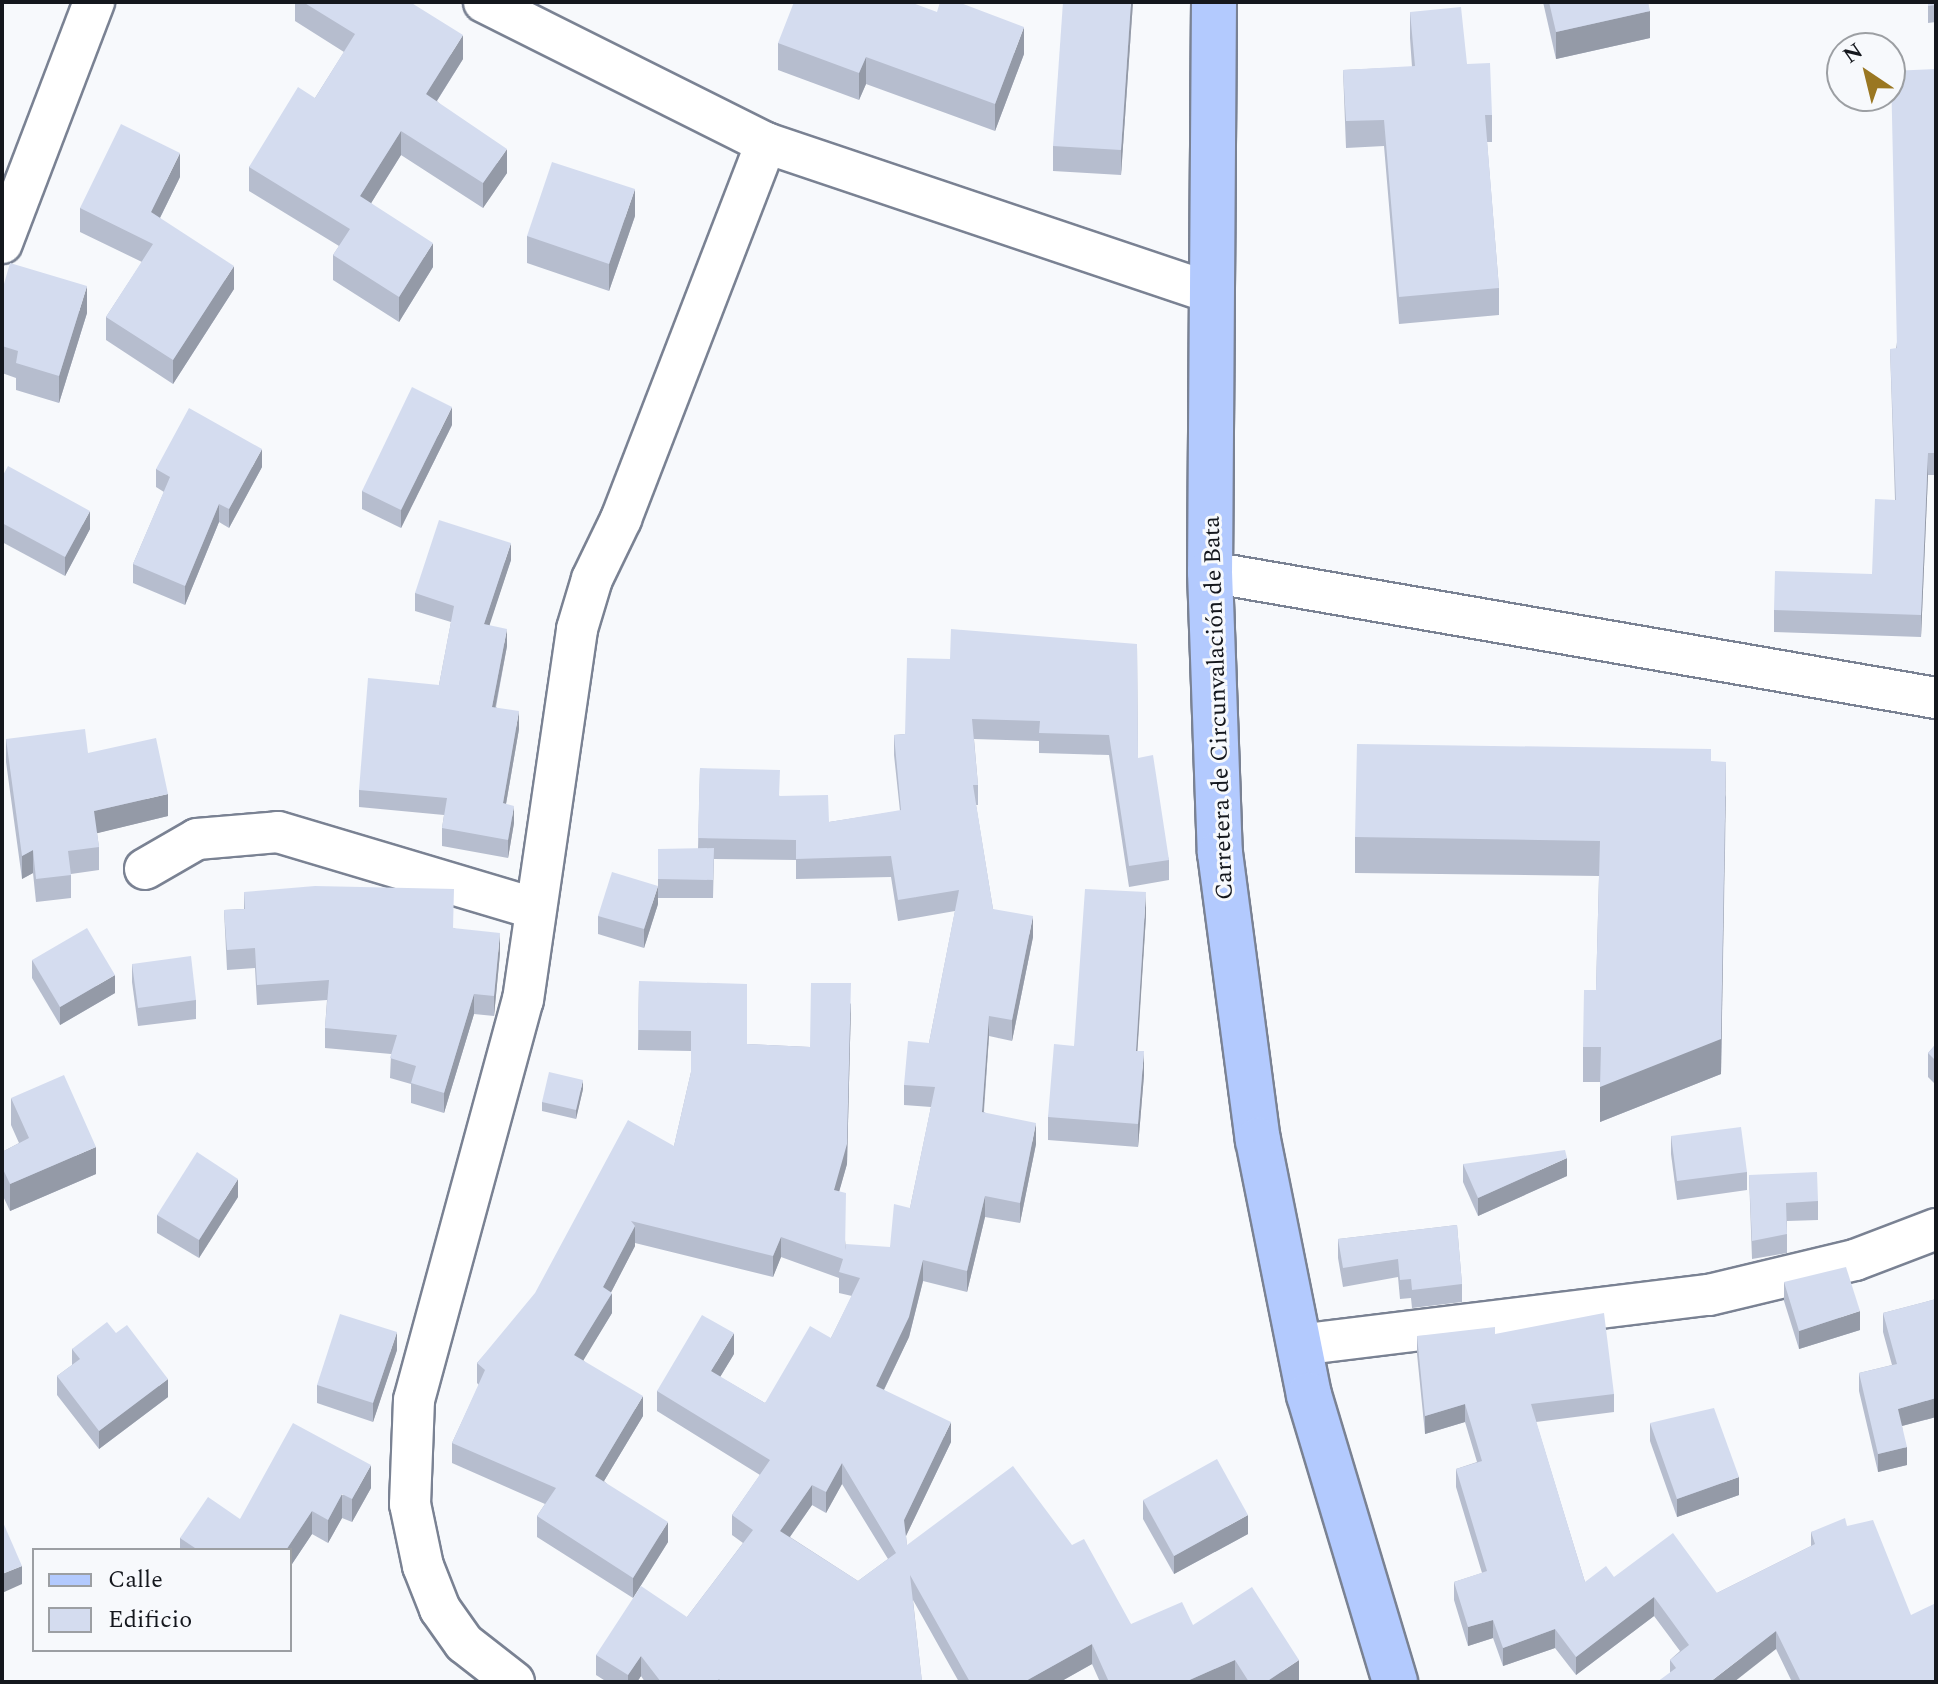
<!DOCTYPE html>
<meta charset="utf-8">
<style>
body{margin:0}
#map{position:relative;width:1938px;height:1684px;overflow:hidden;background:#f7f9fc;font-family:Spectral,serif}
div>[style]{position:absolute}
.roads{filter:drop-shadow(2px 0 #7a8293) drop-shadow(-2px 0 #7a8293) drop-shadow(0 2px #7a8293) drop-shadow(0 -2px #7a8293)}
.minor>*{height:40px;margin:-20px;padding:0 20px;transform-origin:20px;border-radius:20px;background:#fff}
.major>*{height:44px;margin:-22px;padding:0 22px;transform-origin:22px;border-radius:22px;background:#b3cafe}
.wall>*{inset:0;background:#b6bdce}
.shaded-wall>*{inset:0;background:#949aa7}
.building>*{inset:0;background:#d4dcef}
span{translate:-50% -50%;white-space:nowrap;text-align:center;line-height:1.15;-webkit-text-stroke:6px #f7f9fc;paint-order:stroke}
.street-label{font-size:24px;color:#14171d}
.frame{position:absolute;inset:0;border:4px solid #14171d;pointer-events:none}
.legend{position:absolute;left:32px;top:1548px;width:260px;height:104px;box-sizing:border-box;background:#f7f9fc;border:2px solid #9c9fa3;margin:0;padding:10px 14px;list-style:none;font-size:24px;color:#14171d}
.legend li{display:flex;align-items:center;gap:16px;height:40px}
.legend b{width:40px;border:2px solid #9c9fa3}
.north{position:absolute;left:1826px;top:32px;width:80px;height:80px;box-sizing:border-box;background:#f7f9fc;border:2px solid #9c9fa3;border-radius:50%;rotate:325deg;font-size:22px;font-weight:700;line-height:32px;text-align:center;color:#14171d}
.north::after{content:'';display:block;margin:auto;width:28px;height:36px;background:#9a7722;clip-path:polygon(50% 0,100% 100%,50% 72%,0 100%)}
</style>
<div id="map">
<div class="roads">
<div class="minor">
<div style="left:484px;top:2px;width:315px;rotate:26.6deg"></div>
<div style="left:766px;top:143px;width:471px;rotate:18.6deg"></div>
<div style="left:2px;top:243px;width:258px;rotate:-69.1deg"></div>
<div style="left:1210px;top:572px;width:737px;rotate:9.85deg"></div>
<div style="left:145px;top:869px;width:60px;rotate:-30deg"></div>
<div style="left:197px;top:839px;width:81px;rotate:-4.9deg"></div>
<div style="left:278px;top:832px;width:266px;rotate:16.6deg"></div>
<div style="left:1299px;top:1345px;width:413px;rotate:-7deg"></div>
<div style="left:1709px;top:1295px;width:150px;rotate:-13.5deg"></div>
<div style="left:1855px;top:1260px;width:87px;rotate:-20.9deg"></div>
<div style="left:514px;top:1682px;width:63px;rotate:-142deg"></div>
<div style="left:464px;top:1643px;width:42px;rotate:-125.2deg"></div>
<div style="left:440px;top:1609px;width:46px;rotate:-111.6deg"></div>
<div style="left:423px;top:1566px;width:63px;rotate:-101.8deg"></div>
<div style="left:410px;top:1504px;width:104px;rotate:-87.8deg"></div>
<div style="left:414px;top:1400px;width:415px;rotate:-74.8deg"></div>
<div style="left:523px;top:1000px;width:375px;rotate:-81.7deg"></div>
<div style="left:577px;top:629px;width:52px;rotate:-73.3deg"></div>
<div style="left:592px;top:579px;width:67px;rotate:-64.2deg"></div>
<div style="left:621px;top:519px;width:403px;rotate:-68.9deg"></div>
</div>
<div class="major">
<div style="left:1214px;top:2px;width:570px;rotate:90.4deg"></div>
<div style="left:1210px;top:572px;width:281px;rotate:88deg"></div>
<div style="left:1220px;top:853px;width:290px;rotate:82.5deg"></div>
<div style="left:1258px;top:1140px;width:260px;rotate:78.7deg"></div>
<div style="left:1309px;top:1395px;width:300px;rotate:73.3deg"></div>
</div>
</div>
<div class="wall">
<div style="clip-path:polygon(295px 2px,303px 2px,463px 59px,437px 101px,507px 173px,483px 208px,401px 155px,371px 203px,433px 267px,399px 322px,333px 280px,333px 255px,339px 246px,249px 191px,249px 167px,315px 98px,344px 52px,295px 21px)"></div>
<div style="clip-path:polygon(1133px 2px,1121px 175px,1053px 171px,1053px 146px)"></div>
<div style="clip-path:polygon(1543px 2px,1648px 2px,1650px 38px,1556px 59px)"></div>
<div style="clip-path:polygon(1928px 2px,1936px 2px,1936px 22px,1928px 23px)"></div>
<div style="clip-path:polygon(1410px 12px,1467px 64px,1492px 115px,1492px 142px,1487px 142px,1499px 288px,1499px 315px,1399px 324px,1384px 146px,1346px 148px,1343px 70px,1412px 67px,1410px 38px)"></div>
<div style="clip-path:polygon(778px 43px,1024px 54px,995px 131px,866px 84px,859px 100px,778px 70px)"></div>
<div style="clip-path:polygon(1936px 69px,1936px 475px,1928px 475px,1921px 637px,1774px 632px,1774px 610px,1872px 574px,1895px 500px,1890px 349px,1896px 349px)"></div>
<div style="clip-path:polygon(180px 177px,160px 218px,234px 289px,173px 384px,106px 340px,106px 317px,142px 262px,80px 232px,80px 208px)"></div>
<div style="clip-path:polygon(635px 216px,609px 291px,527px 263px,527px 236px)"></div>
<div style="clip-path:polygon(2px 291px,87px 313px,59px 403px,16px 390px,16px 378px,2px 373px)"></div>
<div style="clip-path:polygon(452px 425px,401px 528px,362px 509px,362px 491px)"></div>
<div style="clip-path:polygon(262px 467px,229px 528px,219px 522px,185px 605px,133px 583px,133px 564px,164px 492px,156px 487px,156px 469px)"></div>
<div style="clip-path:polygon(2px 477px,90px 529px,65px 576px,2px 542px)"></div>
<div style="clip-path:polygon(511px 560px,489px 625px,507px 646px,496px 707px,519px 729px,506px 804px,514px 823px,508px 858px,442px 846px,442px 828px,444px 815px,359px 807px,359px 790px,439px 685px,451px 622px,415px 611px,415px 593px)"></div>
<div style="clip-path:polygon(evenodd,1137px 644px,1138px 758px,1169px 860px,1169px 880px,1129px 887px,1109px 755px,1039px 753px,1039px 741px,974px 739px,978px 785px,978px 805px,976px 805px,993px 909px,1033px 937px,1012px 1041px,989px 1036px,984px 1112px,1036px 1144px,1020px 1223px,985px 1217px,967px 1292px,923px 1281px,909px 1337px,884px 1390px,951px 1442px,906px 1536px,907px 1545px,1131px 1624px,1193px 1625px,1299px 1680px,1297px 1682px,1236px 1682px,1235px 1681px,1232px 1682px,1100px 1682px,1092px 1664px,1060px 1682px,959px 1682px,913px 1600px,922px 1682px,645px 1682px,641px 1676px,637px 1682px,607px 1682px,596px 1675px,596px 1655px,687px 1617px,743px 1543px,732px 1535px,732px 1515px,760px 1475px,657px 1411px,657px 1391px,734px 1354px,720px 1377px,765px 1403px,831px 1338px,852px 1296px,839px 1293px,839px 1278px,781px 1257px,773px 1277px,635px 1243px,635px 1246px,611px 1292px,612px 1313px,583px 1360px,643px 1416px,604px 1481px,668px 1542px,633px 1598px,537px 1537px,537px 1516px,545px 1504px,452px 1463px,452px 1443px,479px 1385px,477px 1383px,477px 1363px,674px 1146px,691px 1072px,691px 1051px,638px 1050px,639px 981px,747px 1044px,810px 1047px,851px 1003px,847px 1164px,839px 1191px,846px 1248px,890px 1247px,910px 1208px,931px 1107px,904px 1105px,904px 1085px,929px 1043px,955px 911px,898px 921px,891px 877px,796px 879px,796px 860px,714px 859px,713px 898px,658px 898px,658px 849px,698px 849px,700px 768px,780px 796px,829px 822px,900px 811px,894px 755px,894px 735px,905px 734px,950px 659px,1137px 644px,842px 1484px,888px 1559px,858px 1581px,790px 1537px,812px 1505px,826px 1513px,842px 1484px)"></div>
<div style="clip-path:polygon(6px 739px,88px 753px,168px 816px,97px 833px,99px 847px,99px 870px,71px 874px,71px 898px,36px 902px,33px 873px,22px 879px,6px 762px)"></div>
<div style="clip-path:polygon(1711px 761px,1726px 797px,1721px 1074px,1600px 1122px,1600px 1082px,1583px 1082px,1583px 1047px,1596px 990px,1599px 876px,1355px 873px,1355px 837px)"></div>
<div style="clip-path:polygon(244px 892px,454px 928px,500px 953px,494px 1016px,474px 1014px,444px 1113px,411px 1103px,411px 1084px,390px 1078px,391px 1054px,325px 1048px,325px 1028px,327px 1000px,257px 1005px,255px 968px,227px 970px,224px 910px,244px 909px)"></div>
<div style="clip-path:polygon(658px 904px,644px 948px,598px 934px,598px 916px)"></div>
<div style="clip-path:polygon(1146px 916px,1137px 1051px,1144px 1075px,1138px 1147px,1048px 1140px,1048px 1117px,1074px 1046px)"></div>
<div style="clip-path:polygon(32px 960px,115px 993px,60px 1025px,32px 978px)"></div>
<div style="clip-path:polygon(132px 964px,196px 1000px,196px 1019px,138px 1026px,132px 982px)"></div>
<div style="clip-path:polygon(1936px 1044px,1936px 1085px,1928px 1077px,1928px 1053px)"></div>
<div style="clip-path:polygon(583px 1089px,576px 1119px,542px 1111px,542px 1102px)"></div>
<div style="clip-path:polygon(11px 1098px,96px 1174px,10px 1211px,2px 1194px,2px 1152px,19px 1143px,11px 1125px)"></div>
<div style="clip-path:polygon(1671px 1136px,1747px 1172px,1747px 1190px,1677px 1200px,1671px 1154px)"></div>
<div style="clip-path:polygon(1463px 1164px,1567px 1176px,1478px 1216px,1463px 1182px)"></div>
<div style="clip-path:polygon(1749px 1175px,1818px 1201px,1818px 1220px,1787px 1221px,1787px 1253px,1752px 1259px)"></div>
<div style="clip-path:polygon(238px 1197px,199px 1258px,157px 1233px,157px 1215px)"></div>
<div style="clip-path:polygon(1457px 1225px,1462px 1284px,1462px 1302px,1412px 1308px,1411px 1298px,1400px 1299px,1398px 1277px,1343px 1287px,1338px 1258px,1338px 1239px)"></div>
<div style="clip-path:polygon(1784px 1282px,1860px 1330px,1799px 1349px,1784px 1301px)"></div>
<div style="clip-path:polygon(1936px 1299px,1936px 1417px,1902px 1426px,1907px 1465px,1878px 1472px,1859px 1391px,1859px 1373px,1892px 1365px,1883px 1332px,1883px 1313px)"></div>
<div style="clip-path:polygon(116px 1333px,168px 1397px,99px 1449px,57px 1395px,57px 1376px,72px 1365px,72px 1349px)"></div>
<div style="clip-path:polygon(1495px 1334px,1614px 1394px,1614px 1412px,1536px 1422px,1585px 1582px,1614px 1577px,1717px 1593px,1811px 1546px,1811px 1532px,1847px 1526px,1936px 1682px,1792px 1682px,1776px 1649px,1670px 1673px,1670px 1660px,1680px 1651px,1654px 1616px,1576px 1675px,1555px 1648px,1503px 1666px,1493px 1638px,1468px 1646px,1454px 1600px,1454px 1582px,1482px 1573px,1456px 1487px,1456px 1469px,1477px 1462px,1465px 1422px,1425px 1434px,1417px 1354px,1417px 1336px)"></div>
<div style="clip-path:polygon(397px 1350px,373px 1422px,317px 1403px,317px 1385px)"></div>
<div style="clip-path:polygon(1650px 1423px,1739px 1495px,1677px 1517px,1650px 1441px)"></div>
<div style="clip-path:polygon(371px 1488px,352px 1522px,342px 1518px,328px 1543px,312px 1534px,290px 1567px,290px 1550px,180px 1550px,180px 1538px,240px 1519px)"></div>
<div style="clip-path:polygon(1143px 1500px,1248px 1534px,1174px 1574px,1143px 1519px)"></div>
</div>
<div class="shaded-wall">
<div style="clip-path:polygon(1131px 2px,1133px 2px,1121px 175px,1121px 150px)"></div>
<div style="clip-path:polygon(1650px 11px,1650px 38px,1556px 59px,1556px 32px)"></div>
<div style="clip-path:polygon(1024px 27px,1024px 54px,995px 131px,995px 104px)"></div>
<div style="clip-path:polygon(463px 35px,463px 59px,426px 118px,426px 94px)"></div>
<div style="clip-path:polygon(866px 57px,866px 84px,859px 100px,859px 73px)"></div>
<div style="clip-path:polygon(401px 131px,401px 155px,360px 221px,360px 196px)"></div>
<div style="clip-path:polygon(507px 149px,507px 173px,483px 208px,483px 183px)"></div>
<div style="clip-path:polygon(180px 153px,180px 177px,151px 236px,151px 212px)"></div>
<div style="clip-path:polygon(635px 189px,635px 216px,609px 291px,609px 264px)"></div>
<div style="clip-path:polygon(433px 243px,433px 267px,399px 322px,399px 297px)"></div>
<div style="clip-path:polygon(234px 266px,234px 289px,173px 384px,173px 360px)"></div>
<div style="clip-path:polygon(87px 286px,87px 313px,59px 403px,59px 376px)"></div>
<div style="clip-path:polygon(452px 407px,452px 425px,401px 528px,401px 510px)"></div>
<div style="clip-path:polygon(262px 449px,262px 467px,229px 528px,229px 509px)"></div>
<div style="clip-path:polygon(1928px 453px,1928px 475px,1921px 637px,1921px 615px)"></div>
<div style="clip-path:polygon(219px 504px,219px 522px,185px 605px,185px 586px)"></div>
<div style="clip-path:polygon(90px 511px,90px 529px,65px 576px,65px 557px)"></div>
<div style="clip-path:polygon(511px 543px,511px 560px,484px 642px,484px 624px)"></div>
<div style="clip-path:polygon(507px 629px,507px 646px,492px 724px,492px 707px)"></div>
<div style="clip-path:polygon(519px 711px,519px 729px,503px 821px,503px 803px)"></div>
<div style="clip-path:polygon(1726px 762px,1721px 1074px,1600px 1122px,1600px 1087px)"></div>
<div style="clip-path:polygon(168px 794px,168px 816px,94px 834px,94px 811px)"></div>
<div style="clip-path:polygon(514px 806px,514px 823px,508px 858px,508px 840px)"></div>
<div style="clip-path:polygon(33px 850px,33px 873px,22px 879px,22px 856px)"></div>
<div style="clip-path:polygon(4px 870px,4px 888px,2px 889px,2px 871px)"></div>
<div style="clip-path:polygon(658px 886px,658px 904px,644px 948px,644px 929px)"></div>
<div style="clip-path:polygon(1146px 892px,1146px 916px,1136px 1074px,1136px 1051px)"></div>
<div style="clip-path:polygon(1033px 916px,1033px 937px,1012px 1041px,1012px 1020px)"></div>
<div style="clip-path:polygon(500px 933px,500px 953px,494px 1016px,494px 996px)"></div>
<div style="clip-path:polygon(115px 975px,115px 993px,60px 1025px,60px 1007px)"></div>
<div style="clip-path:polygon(474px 994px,474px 1014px,444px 1113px,444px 1093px)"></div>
<div style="clip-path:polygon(851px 1003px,847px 1164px,834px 1210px,834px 1190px)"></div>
<div style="clip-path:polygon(989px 1016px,989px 1036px,982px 1132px,982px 1112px)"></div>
<div style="clip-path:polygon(1144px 1051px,1144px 1075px,1138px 1147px,1138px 1124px)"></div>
<div style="clip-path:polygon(583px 1080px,583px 1089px,576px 1119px,576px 1110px)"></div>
<div style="clip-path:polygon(1036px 1123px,1036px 1144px,1020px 1223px,1020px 1203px)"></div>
<div style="clip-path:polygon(96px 1147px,96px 1174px,10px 1211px,10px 1184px)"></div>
<div style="clip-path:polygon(1567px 1158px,1567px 1176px,1478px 1216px,1478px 1198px)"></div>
<div style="clip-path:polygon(238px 1179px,238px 1197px,199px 1258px,199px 1240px)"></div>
<div style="clip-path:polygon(985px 1196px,985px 1217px,967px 1292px,967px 1271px)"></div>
<div style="clip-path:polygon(635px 1226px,635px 1246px,603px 1308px,603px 1287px)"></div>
<div style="clip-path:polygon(781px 1237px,781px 1257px,773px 1277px,773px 1256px)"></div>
<div style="clip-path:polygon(923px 1260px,923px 1281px,909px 1337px,876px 1406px,876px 1386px)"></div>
<div style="clip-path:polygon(612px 1293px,612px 1313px,574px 1376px,574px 1355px)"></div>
<div style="clip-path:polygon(1860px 1311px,1860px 1330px,1799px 1349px,1799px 1331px)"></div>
<div style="clip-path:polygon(397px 1332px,397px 1350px,373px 1422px,373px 1403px)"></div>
<div style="clip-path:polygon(734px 1333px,734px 1354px,711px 1392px,711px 1371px)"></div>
<div style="clip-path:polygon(168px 1379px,168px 1397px,99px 1449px,99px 1431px)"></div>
<div style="clip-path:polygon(643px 1396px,643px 1416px,595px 1496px,595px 1476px)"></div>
<div style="clip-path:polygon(1936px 1398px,1936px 1417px,1898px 1427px,1898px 1409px)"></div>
<div style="clip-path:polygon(1465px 1404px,1465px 1422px,1425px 1434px,1425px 1416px)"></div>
<div style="clip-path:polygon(951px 1422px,951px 1442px,904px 1540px,904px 1520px)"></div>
<div style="clip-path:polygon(1907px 1447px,1907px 1465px,1878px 1472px,1878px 1454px)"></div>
<div style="clip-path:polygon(842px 1463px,842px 1484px,826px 1513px,826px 1492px)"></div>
<div style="clip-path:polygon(371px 1465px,371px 1488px,352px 1522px,352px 1499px)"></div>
<div style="clip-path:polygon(1739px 1477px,1739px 1495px,1677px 1517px,1677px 1499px)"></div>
<div style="clip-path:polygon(812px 1485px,812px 1505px,780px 1551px,780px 1531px)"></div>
<div style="clip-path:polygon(342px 1494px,342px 1518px,328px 1543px,328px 1520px)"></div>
<div style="clip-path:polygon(312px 1511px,312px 1534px,290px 1567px,290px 1550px,286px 1550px)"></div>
<div style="clip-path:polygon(1248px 1515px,1248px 1534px,1174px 1574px,1174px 1556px)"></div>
<div style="clip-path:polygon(668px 1522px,668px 1542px,633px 1598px,633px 1578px)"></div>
<div style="clip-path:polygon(22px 1566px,22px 1584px,2px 1593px,2px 1574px)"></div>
<div style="clip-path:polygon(1654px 1597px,1654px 1616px,1576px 1675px,1576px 1657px)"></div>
<div style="clip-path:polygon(1493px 1620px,1493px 1638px,1468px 1646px,1468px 1627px)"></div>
<div style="clip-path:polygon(1555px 1629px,1555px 1648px,1503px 1666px,1503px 1648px)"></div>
<div style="clip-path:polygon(1776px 1631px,1776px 1649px,1734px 1682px,1710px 1682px)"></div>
<div style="clip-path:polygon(1092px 1644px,1092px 1664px,1060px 1682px,1024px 1682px)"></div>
<div style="clip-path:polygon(641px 1656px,641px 1676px,637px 1682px,628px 1682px,628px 1675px)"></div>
<div style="clip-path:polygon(1235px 1660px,1235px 1681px,1232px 1682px,1185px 1682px)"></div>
<div style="clip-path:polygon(1299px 1660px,1299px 1680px,1297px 1682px,1266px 1682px)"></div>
</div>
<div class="building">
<div style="clip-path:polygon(303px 2px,410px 2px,463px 35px,426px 94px,507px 149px,483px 183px,401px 131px,360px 196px,433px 243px,399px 297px,333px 255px,350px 229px,249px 167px,298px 87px,315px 98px,355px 34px)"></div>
<div style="clip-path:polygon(794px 2px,910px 2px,937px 12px,940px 2px,958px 2px,1024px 27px,995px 104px,866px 57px,859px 73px,778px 43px)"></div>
<div style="clip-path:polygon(1063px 2px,1131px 2px,1121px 150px,1053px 146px)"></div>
<div style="clip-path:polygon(1549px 2px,1648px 2px,1650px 11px,1556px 32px)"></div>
<div style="clip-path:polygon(1928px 2px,1936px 2px,1936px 5px,1928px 6px)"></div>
<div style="clip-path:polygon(1461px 7px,1467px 64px,1490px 63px,1492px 115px,1485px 115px,1499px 288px,1399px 297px,1384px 120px,1346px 121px,1343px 70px,1415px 66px,1410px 12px)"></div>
<div style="clip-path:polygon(1936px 69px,1936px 453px,1928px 453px,1921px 615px,1774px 610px,1775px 571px,1872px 574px,1875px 499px,1896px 500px,1890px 349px,1897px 348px,1891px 71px)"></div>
<div style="clip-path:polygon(121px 124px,180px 153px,151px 212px,234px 266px,173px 360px,106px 317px,153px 244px,80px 208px)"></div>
<div style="clip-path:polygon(552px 162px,635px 189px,609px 264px,527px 236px)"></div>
<div style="clip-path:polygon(10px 263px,87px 286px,59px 376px,16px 363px,18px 351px,2px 346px,2px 291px)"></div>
<div style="clip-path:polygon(412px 387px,452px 407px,401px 510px,362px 491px)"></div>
<div style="clip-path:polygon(189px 408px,262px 449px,229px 509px,219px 504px,185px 586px,133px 564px,170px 477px,156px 469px)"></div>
<div style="clip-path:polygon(8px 466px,90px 511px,65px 557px,2px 523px,2px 477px)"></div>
<div style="clip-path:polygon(439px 520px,511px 543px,484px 624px,507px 629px,492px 707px,519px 711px,503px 803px,514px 806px,508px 840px,442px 828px,447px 798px,359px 790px,368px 678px,439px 685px,454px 606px,415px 593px)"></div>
<div style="clip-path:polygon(evenodd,951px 629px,1137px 644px,1138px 758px,1153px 755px,1169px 860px,1129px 866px,1109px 735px,1039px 733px,1040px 721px,972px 719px,978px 785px,973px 785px,993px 909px,1033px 916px,1012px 1020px,989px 1016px,982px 1112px,1036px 1123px,1020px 1203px,985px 1196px,967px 1271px,923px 1260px,909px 1317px,876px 1386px,951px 1422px,904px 1520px,907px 1545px,1013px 1466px,1072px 1545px,1084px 1539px,1131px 1624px,1182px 1602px,1193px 1625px,1252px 1587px,1299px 1660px,1266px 1682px,1249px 1682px,1235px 1660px,1185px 1682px,1109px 1682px,1092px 1644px,1024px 1682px,970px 1682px,910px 1575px,922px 1682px,722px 1682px,719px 1679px,715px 1682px,661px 1682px,641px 1656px,628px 1675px,596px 1655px,641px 1586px,687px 1617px,753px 1530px,732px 1515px,770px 1460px,657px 1391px,702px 1315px,734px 1333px,711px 1371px,765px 1403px,810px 1326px,831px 1338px,860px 1278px,839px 1272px,843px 1259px,781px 1237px,773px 1256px,631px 1221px,635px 1226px,603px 1287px,612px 1293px,574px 1355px,643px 1396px,595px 1476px,668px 1522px,633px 1578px,537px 1516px,556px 1488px,452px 1443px,485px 1370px,477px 1363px,535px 1293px,628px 1120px,674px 1146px,691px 1072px,691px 1031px,638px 1030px,639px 981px,747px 984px,747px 1044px,810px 1047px,811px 983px,851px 983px,847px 1144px,834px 1190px,846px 1193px,845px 1250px,846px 1244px,890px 1247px,894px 1204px,910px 1208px,935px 1087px,904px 1085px,908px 1041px,929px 1043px,959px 890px,898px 900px,891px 856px,796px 859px,796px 840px,698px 838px,700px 768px,780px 770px,779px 796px,828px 795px,829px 822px,901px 810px,894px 735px,905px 734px,907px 658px,950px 659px,951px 629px,842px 1463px,896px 1553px,858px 1581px,780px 1531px,812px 1485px,826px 1492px,842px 1463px)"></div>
<div style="clip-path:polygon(85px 729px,88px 753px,156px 738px,168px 794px,94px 811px,99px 847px,68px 851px,71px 875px,36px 879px,33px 850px,22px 856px,6px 739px)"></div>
<div style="clip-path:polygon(1357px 744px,1711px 749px,1711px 761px,1726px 762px,1721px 1039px,1600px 1087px,1601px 1047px,1583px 1047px,1584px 990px,1596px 990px,1600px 841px,1355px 837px)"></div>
<div style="clip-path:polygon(714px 848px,713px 880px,658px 879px,658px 849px)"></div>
<div style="clip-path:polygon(612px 872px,658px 886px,644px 929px,598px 916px)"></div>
<div style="clip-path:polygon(315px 886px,454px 889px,453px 928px,500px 933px,494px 996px,474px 994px,444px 1093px,411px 1083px,416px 1066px,390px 1058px,397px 1035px,325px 1028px,329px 980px,257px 985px,255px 948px,227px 950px,224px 910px,245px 909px,244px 892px)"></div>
<div style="clip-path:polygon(1085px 889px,1146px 892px,1136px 1051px,1144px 1051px,1138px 1124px,1048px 1117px,1054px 1044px,1074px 1046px)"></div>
<div style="clip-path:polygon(87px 928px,115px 975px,60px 1007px,32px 960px)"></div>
<div style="clip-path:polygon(191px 956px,196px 1000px,138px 1008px,132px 964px)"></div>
<div style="clip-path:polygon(1936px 1044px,1936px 1061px,1928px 1053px)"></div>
<div style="clip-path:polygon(549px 1072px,583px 1080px,576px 1110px,542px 1102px)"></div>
<div style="clip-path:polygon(64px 1075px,96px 1147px,10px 1184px,2px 1167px,2px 1152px,29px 1138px,11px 1098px)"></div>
<div style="clip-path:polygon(1741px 1127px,1747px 1172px,1677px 1181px,1671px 1136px)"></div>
<div style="clip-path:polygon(1565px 1150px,1567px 1158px,1478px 1198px,1463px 1164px)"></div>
<div style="clip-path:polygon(197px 1152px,238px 1179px,199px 1240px,157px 1215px)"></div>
<div style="clip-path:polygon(1817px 1172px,1818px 1201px,1786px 1203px,1787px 1234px,1752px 1241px,1749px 1175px)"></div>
<div style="clip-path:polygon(1457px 1225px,1462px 1284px,1412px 1290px,1411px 1279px,1400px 1280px,1398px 1259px,1343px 1268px,1338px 1239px)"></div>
<div style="clip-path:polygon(1846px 1267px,1860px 1311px,1799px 1331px,1784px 1282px)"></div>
<div style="clip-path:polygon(1936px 1299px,1936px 1398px,1898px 1409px,1907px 1447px,1878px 1454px,1859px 1373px,1897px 1364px,1883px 1313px)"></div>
<div style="clip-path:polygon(1604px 1313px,1614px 1394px,1531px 1404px,1585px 1582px,1606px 1566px,1614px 1577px,1673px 1533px,1717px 1593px,1815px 1544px,1811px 1532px,1845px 1518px,1847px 1526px,1873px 1520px,1911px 1615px,1936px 1603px,1936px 1682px,1801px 1682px,1776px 1631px,1710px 1682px,1657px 1682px,1676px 1668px,1670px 1660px,1689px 1645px,1654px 1597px,1576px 1657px,1555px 1629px,1503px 1648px,1493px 1620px,1468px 1627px,1454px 1582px,1487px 1571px,1456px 1469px,1482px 1461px,1465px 1404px,1425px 1416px,1417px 1336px,1495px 1327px,1495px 1334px)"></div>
<div style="clip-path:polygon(340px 1314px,397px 1332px,373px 1403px,317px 1385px)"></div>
<div style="clip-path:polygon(107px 1322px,116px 1333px,127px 1325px,168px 1379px,99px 1431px,57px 1376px,80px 1359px,72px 1349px)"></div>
<div style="clip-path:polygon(1714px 1408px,1739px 1477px,1677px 1499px,1650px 1423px)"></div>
<div style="clip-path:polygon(293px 1423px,371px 1465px,352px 1499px,342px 1494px,328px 1520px,312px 1511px,286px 1550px,198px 1550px,180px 1538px,208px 1497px,240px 1519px)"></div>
<div style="clip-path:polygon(1217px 1459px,1248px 1515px,1174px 1556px,1143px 1500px)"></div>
<div style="clip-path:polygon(2px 1520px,22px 1566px,2px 1574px)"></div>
</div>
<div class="street-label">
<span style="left:1219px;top:708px;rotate:-92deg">Carretera de Circunvalación de Bata</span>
</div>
<div class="frame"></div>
<ul class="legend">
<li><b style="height:10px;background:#b3cafe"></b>Calle</li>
<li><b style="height:22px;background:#d4dcef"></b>Edificio</li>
</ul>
<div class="north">N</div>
</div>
